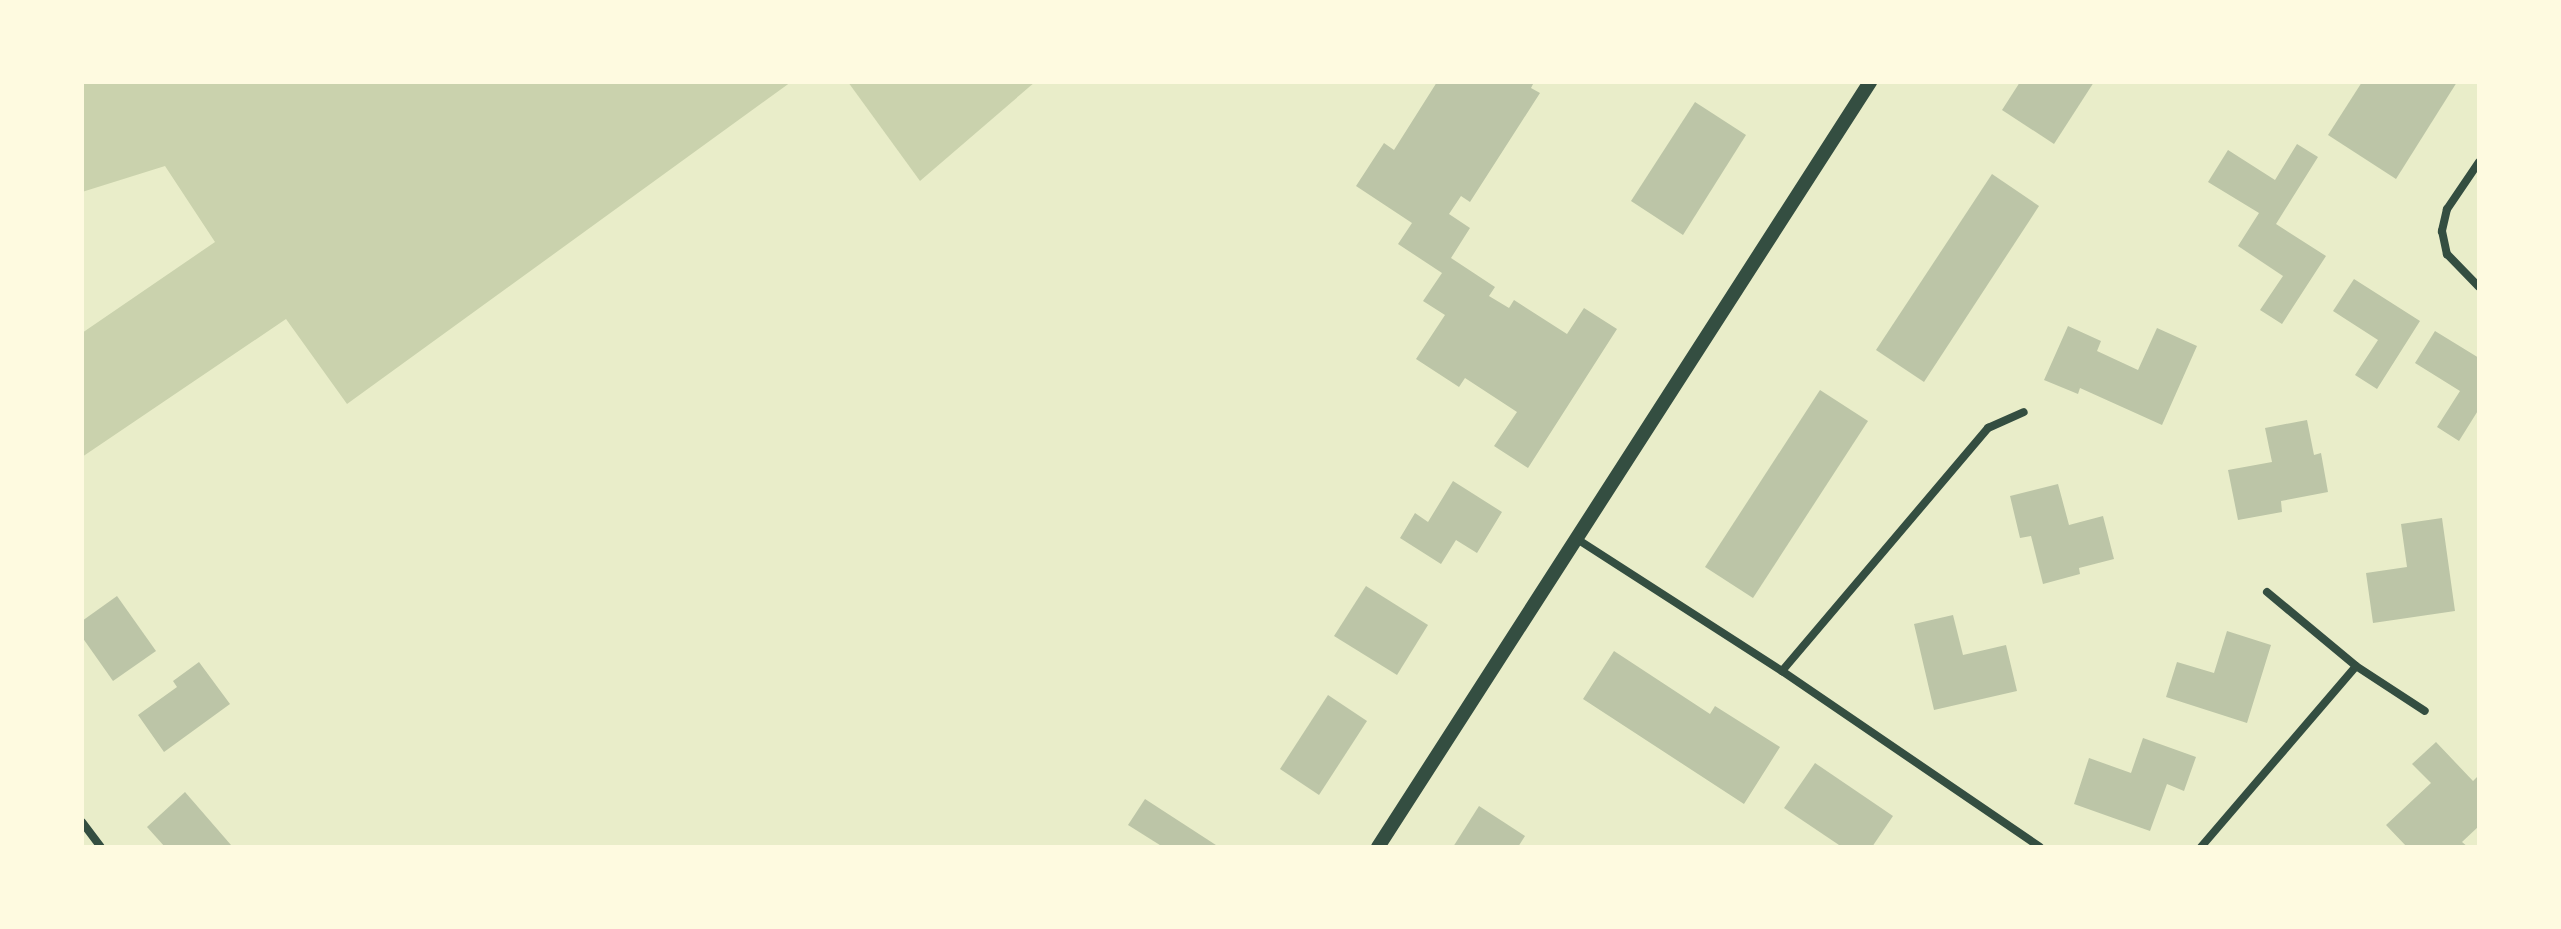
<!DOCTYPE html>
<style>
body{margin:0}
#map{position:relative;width:2561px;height:929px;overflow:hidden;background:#e9edc9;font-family:"Sofia Sans Condensed",sans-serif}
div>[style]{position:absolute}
.green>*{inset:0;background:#cad2ad}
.building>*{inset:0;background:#bcc5a7}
.minor>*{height:8px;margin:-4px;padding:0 4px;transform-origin:4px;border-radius:4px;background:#344e41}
.tertiary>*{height:14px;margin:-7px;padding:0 7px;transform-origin:7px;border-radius:7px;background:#344e41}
span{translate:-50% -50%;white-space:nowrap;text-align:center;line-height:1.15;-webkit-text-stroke:6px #fefae0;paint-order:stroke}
.frame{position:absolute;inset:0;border:84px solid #fefae0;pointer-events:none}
</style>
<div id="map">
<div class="green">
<div style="clip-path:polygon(82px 82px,791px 82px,347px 404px,286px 319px,82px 457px,82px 333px,215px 242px,165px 166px,82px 192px)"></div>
<div style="clip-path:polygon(848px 82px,1035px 82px,920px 181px)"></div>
</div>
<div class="building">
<div style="clip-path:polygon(1437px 82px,1534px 82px,1531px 88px,1540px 93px,1470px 202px,1461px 196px,1449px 214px,1470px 228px,1451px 258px,1495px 287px,1489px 296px,1509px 308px,1514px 300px,1567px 334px,1584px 308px,1617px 329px,1528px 468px,1494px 446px,1517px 412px,1465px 378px,1459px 387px,1416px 359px,1445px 315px,1423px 301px,1442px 273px,1398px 244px,1412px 223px,1356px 186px,1384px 143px,1394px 150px)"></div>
<div style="clip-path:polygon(2020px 82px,2094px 82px,2054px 144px,2002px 110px)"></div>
<div style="clip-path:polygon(2362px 82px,2457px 82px,2396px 179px,2328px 135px)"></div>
<div style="clip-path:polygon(1695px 102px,1746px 135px,1683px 235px,1631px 201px)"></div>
<div style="clip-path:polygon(2297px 144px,2318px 157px,2276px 224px,2326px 256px,2282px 324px,2260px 310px,2283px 276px,2238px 246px,2259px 213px,2208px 182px,2228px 150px,2275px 180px)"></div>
<div style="clip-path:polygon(1992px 174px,2039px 206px,1924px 382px,1876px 350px)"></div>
<div style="clip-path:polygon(2354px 279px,2420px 321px,2377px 389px,2355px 375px,2378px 340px,2333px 311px)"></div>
<div style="clip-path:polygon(2068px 326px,2101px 341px,2097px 351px,2138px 370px,2157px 328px,2197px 346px,2162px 425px,2080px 388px,2078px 394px,2044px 380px)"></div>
<div style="clip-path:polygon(2435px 331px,2479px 358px,2479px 409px,2459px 441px,2437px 427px,2460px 391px,2415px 363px)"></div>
<div style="clip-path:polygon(1820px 390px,1868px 421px,1753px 598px,1705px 567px)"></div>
<div style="clip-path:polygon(2307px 420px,2314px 455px,2321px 453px,2328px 492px,2281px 501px,2282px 512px,2238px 520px,2228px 470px,2272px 462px,2265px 428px)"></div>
<div style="clip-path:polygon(1453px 481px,1502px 512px,1477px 553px,1456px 540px,1441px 564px,1400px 538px,1415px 513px,1428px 522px)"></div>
<div style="clip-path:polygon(2058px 484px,2069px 525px,2103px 516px,2114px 559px,2079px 568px,2080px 574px,2043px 584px,2031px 536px,2020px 538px,2010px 496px)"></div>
<div style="clip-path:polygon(2442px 518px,2455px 611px,2373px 623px,2366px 573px,2407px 567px,2401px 524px)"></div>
<div style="clip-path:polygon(1366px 586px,1428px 625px,1397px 675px,1334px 636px)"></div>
<div style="clip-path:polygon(117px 596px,156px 651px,113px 681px,82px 637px,82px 621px)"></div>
<div style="clip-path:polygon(1953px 615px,1963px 655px,2006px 645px,2017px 691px,1934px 710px,1914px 624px)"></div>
<div style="clip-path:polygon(2227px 631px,2271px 645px,2247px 723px,2166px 697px,2177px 662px,2214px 673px)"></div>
<div style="clip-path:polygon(1614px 651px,1710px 714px,1715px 706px,1780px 747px,1744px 804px,1583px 699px)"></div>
<div style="clip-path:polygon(199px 662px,230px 704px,164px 752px,138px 715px,177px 687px,173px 681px)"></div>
<div style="clip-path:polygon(1328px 695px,1367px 721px,1319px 795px,1280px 769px)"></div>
<div style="clip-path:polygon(2143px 738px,2196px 757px,2184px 791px,2167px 784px,2150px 831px,2074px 804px,2089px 758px,2131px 773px)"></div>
<div style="clip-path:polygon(2436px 742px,2473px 781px,2479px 775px,2479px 826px,2462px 842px,2468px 847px,2407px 847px,2386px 825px,2431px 783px,2412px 764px)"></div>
<div style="clip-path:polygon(1815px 763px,1893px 816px,1872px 847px,1842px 847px,1784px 808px)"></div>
<div style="clip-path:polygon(185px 792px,231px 845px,229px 847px,165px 847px,147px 827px)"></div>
<div style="clip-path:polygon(1145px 799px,1219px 847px,1163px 847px,1128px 825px)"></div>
<div style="clip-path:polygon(1479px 806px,1525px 836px,1518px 847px,1453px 847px)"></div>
</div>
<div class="minor">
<div style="left:2479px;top:162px;width:57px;rotate:124.2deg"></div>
<div style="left:2447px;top:209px;width:23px;rotate:103deg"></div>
<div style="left:2442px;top:231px;width:24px;rotate:78deg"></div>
<div style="left:2447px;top:254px;width:46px;rotate:45.9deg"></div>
<div style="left:1577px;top:539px;width:244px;rotate:32.8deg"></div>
<div style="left:1782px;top:671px;width:312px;rotate:34.3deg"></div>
<div style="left:2267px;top:592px;width:116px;rotate:39.7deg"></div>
<div style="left:1782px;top:671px;width:319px;rotate:-49.7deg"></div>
<div style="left:1988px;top:428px;width:39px;rotate:-24deg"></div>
<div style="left:82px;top:822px;width:31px;rotate:53deg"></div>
<div style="left:2201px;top:847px;width:238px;rotate:-49.4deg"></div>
<div style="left:2356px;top:666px;width:82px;rotate:33.1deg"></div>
</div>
<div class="tertiary">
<div style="left:1378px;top:847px;width:910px;rotate:-57.25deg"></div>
</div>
<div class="frame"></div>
</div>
